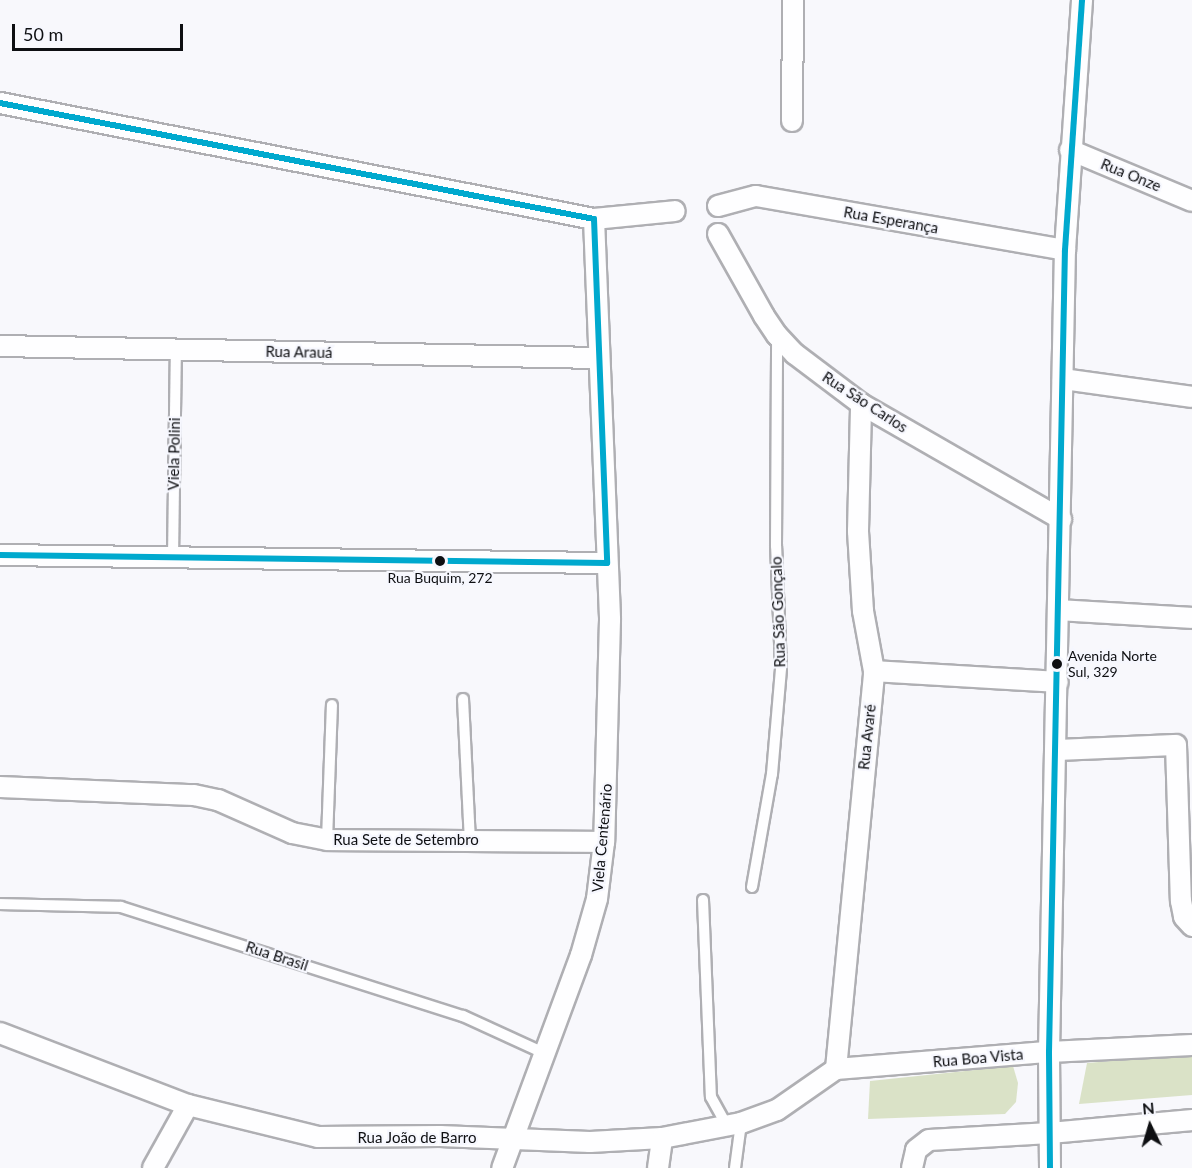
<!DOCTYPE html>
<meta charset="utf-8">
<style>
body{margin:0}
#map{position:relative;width:1192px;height:1168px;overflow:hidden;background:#f8f8fc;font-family:Lato,sans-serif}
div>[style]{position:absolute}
.green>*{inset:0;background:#dae2c7}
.roads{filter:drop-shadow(2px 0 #afafb3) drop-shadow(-2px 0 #afafb3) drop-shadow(0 2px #afafb3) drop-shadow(0 -2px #afafb3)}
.service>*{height:10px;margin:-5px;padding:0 5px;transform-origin:5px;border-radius:5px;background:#fefeff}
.minor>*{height:20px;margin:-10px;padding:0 10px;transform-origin:10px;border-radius:10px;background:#fefeff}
.bus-1>*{height:6px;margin:-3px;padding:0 3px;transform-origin:3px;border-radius:3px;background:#00a9ce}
.dots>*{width:16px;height:16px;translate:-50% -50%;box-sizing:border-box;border:3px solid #f6f7fe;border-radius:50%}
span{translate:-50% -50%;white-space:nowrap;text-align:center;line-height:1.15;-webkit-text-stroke:4.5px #f6f7fe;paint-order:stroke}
.bus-label{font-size:14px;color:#0e0f12}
.left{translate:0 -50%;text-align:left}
.street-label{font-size:15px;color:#0e0f12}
.north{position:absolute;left:1120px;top:1096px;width:60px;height:60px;-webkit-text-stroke:4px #f6f7fe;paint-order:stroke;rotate:355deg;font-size:16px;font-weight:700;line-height:24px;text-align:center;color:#0e0f12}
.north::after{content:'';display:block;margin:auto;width:21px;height:27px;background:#0e0f12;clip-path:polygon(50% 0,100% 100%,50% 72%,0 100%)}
.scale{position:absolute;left:12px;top:24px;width:171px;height:27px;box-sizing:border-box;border:3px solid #0e0f12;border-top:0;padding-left:8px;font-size:18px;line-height:21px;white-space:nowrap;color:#0e0f12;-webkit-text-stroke:4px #f6f7fe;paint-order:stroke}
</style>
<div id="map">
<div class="green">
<div style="clip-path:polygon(1192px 1054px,1192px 1095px,1079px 1104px,1087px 1063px)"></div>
<div style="clip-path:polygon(1013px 1066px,1018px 1083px,1016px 1102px,1005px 1114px,868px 1119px,870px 1081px)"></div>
</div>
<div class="roads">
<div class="service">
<div style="left:173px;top:557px;width:207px;rotate:-89.2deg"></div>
<div style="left:463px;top:699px;width:141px;rotate:87.2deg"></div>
<div style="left:327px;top:840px;width:135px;rotate:-87.9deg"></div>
<div style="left:752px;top:887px;width:115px;rotate:-80deg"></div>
<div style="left:772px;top:774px;width:106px;rotate:-85.1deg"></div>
<div style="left:781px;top:668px;width:122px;rotate:-92.3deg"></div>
<div style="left:776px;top:546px;width:210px;rotate:-89.7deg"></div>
<div style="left:703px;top:900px;width:197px;rotate:87.7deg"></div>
<div style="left:711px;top:1097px;width:33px;rotate:61deg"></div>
<div style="left:0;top:904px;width:121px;rotate:1.4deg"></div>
<div style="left:121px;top:907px;width:359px;rotate:17.7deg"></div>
<div style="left:463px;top:1016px;width:89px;rotate:24.6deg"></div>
<div style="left:735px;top:1168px;width:45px;rotate:-82.4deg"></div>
</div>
<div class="minor">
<div style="left:0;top:103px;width:605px;rotate:11.05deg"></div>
<div style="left:594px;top:219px;width:401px;rotate:87.7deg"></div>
<div style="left:610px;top:620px;width:222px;rotate:91.5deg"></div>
<div style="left:604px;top:842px;width:57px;rotate:97deg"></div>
<div style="left:597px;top:899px;width:58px;rotate:105.9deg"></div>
<div style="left:581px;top:955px;width:227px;rotate:110.3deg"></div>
<div style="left:792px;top:121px;width:121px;rotate:-89.5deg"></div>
<div style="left:1070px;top:150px;width:132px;rotate:22.7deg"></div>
<div style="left:718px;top:206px;width:39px;rotate:-15deg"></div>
<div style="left:756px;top:196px;width:314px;rotate:9.9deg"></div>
<div style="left:594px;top:219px;width:81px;rotate:-5.6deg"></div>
<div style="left:718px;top:234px;width:94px;rotate:60.7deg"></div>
<div style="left:764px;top:316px;width:23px;rotate:56deg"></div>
<div style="left:777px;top:335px;width:26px;rotate:47deg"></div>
<div style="left:795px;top:354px;width:83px;rotate:37.1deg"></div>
<div style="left:861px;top:404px;width:231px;rotate:29.9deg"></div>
<div style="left:0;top:346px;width:599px;rotate:1.15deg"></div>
<div style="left:1063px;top:379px;width:130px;rotate:7.9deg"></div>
<div style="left:0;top:555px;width:607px;rotate:0.76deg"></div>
<div style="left:1059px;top:610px;width:133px;rotate:3.4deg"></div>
<div style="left:874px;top:671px;width:184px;rotate:3.4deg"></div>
<div style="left:1056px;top:750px;width:120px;rotate:-2.4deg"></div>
<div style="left:1176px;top:745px;width:156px;rotate:88.2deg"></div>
<div style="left:1181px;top:901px;width:16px;rotate:79deg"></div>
<div style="left:1184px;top:917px;width:12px;rotate:48deg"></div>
<div style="left:0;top:787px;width:194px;rotate:2.4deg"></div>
<div style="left:194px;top:795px;width:25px;rotate:12deg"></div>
<div style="left:218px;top:800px;width:81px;rotate:24deg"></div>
<div style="left:292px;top:833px;width:36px;rotate:11deg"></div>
<div style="left:327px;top:840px;width:277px;rotate:0.4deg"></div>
<div style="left:0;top:1033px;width:201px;rotate:21deg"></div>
<div style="left:188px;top:1105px;width:134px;rotate:13.8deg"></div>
<div style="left:318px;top:1137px;width:122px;rotate:-0.5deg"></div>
<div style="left:440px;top:1136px;width:150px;rotate:2.3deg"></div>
<div style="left:590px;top:1142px;width:72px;rotate:-3.2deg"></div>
<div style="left:662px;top:1138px;width:80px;rotate:-10.8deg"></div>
<div style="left:741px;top:1123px;width:38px;rotate:-20deg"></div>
<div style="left:777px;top:1110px;width:72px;rotate:-34.8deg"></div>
<div style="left:836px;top:1069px;width:214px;rotate:-4.6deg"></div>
<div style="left:1049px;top:1052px;width:143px;rotate:-2.8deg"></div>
<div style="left:836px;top:1069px;width:400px;rotate:-84.5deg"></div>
<div style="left:874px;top:671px;width:61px;rotate:-100.4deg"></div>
<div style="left:863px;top:611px;width:80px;rotate:-93.6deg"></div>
<div style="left:858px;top:531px;width:127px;rotate:-88.6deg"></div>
<div style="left:153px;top:1168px;width:72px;rotate:-60.9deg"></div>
<div style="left:658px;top:1168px;width:30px;rotate:-82deg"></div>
<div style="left:912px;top:1168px;width:18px;rotate:-77deg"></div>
<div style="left:916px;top:1150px;width:16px;rotate:-38deg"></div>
<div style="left:929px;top:1140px;width:121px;rotate:-3.3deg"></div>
<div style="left:1050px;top:1133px;width:143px;rotate:-5.2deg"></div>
<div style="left:1050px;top:1168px;width:116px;rotate:-90.5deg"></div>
<div style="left:1049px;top:1052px;width:802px;rotate:-88.86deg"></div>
<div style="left:1065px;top:250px;width:251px;rotate:-86.1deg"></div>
</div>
</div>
<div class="bus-1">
<div style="left:0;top:103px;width:605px;rotate:11.05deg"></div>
<div style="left:594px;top:219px;width:344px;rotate:87.8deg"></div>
<div style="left:0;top:555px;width:607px;rotate:0.76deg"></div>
<div style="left:1050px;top:1168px;width:116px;rotate:-90.5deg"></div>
<div style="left:1049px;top:1052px;width:802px;rotate:-88.86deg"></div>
<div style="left:1065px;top:250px;width:251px;rotate:-86.1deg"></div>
</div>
<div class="dots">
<div style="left:440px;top:561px;background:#0e0f12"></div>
<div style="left:1057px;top:664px;background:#0e0f12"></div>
</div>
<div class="bus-label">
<span style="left:440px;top:578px">Rua Buquim, 272</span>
<span class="left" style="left:1068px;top:664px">Avenida Norte<br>Sul, 329</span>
</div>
<div class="street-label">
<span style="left:1131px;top:175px;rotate:22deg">Rua Onze</span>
<span style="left:891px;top:220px;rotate:10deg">Rua Esperança</span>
<span style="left:299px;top:352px;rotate:1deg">Rua Arauá</span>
<span style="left:865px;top:402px;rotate:33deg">Rua São Carlos</span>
<span style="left:174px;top:454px;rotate:-89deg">Viela Polini</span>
<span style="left:778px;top:612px;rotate:-92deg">Rua São Gonçalo</span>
<span style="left:867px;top:737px;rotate:-84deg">Rua Avaré</span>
<span style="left:602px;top:838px;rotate:-85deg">Viela Centenário</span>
<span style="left:406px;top:840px">Rua Sete de Setembro</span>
<span style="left:277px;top:956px;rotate:18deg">Rua Brasil</span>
<span style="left:978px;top:1058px;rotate:-5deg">Rua Boa Vista</span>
<span style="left:417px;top:1138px">Rua João de Barro</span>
</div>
<div class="north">N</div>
<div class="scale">50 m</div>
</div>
